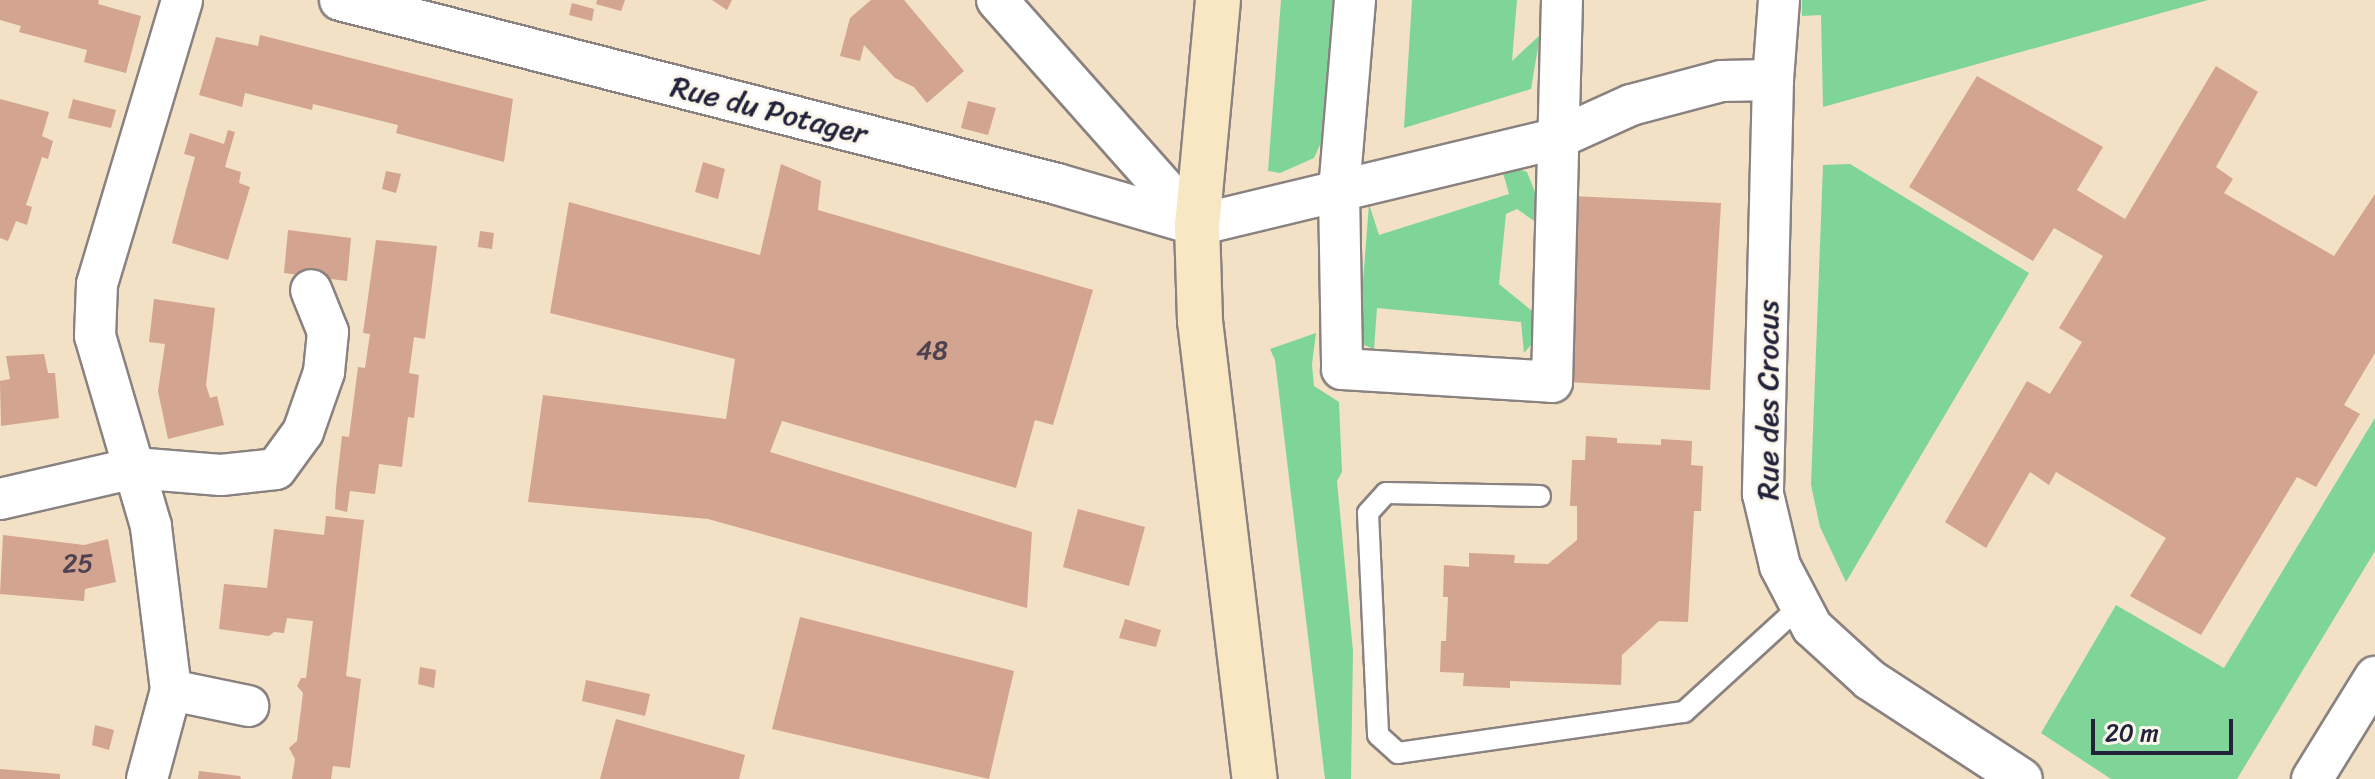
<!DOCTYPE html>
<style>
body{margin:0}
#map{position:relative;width:2375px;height:779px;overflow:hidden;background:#f2e1c4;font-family:Sriracha,sans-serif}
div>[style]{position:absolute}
.green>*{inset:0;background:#7fd598}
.building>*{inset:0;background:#d3a48f}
.roads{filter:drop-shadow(2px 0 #8a8280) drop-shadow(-2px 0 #8a8280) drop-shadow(0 2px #8a8280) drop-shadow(0 -2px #8a8280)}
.lane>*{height:20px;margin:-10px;padding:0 10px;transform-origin:10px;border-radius:10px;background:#fff}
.street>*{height:40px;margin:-20px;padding:0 20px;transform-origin:20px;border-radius:20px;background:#fff}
.secondary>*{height:44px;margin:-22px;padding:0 22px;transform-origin:22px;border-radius:22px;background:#f7e8c3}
span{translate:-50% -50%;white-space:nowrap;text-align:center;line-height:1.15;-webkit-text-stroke:6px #fbf7ec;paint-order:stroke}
.number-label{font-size:26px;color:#4e4250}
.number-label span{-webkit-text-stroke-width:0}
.street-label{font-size:30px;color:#22223b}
.scale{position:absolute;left:2091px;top:719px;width:142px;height:36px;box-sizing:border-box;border:4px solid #22223b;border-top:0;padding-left:10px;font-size:24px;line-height:28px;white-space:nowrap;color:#22223b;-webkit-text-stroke:6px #fbf7ec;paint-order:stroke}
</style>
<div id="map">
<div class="green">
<div style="clip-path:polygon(1281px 0,1334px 0,1324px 136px,1314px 158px,1280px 173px,1268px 171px)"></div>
<div style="clip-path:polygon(1412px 0,1517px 0,1512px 61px,1540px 35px,1531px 89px,1404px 128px)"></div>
<div style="clip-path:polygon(1802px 0,2208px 0,1823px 107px,1821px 15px,1802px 16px)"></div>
<div style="clip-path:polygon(1500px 162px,1527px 172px,1537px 197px,1537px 223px,1517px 209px,1506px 214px,1499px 284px,1532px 311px,1535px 340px,1524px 353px,1521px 322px,1377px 308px,1374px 349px,1364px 345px,1359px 333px,1369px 204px,1379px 235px,1509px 194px)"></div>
<div style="clip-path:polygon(1850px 164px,2029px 273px,1846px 582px,1820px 527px,1811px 485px,1823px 165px)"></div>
<div style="clip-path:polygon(1316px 333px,1312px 364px,1314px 386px,1339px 402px,1342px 472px,1337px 481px,1353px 651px,1351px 779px,1325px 779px,1275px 360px,1270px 349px)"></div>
<div style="clip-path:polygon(2375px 418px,2375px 551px,2237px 779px,2111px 779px,2041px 733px,2116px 605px,2224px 668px)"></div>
</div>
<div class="building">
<div style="clip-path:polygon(0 0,99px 0,98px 4px,141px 16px,126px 73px,84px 62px,87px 50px,19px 32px,21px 26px,0 20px)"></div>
<div style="clip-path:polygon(597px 0,625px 0,621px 11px,596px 4px)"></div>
<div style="clip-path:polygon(712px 0,732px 0,727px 10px)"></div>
<div style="clip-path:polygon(871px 0,904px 0,964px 71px,927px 103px,914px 87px,895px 78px,864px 45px,860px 61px,840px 56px,850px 18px)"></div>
<div style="clip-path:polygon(572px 3px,594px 9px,592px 21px,569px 15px)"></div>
<div style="clip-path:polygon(260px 35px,513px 99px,504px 162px,396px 133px,398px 125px,313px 104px,312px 110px,245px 93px,242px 107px,199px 95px,216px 37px,258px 46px)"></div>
<div style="clip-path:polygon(2216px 66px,2258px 92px,2216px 167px,2233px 179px,2224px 193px,2334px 256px,2375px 194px,2375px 353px,2344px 405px,2360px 414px,2316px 487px,2297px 477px,2201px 635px,2130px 596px,2166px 538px,2056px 472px,2049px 485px,2030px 472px,1986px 548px,1945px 522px,2027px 381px,2050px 394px,2082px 342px,2059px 328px,2103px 256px,2054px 228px,2033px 261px,1909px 187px,1977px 76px,2103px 147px,2077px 190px,2125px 219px)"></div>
<div style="clip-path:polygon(0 99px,49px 112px,42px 136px,53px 141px,48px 159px,42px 157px,26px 205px,32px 207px,27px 225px,16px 221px,8px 241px,0 238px)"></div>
<div style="clip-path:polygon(73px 99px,116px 110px,111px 128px,68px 118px)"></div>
<div style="clip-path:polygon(968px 101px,996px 108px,988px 135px,961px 128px)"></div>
<div style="clip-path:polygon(228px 130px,235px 132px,225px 167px,241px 172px,239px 183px,250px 187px,228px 260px,172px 243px,195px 157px,184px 154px,190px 133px,224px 144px)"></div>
<div style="clip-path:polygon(703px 162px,725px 169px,718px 199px,695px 192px)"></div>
<div style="clip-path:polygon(781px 164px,821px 181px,818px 210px,1093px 290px,1053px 425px,1035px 420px,1016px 488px,782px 421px,770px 452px,1032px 532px,1027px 608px,708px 519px,528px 502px,543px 395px,726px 419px,735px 359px,550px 313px,569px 202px,760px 255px)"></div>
<div style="clip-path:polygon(386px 171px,401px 174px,396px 193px,382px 189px)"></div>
<div style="clip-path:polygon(1571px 196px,1721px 203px,1710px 390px,1567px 382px)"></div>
<div style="clip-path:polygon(288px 230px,351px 238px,347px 281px,284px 273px)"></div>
<div style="clip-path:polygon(480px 231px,494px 233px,492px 249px,478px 247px)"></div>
<div style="clip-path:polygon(376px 240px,437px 246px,425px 339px,414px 337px,409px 373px,419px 375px,414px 418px,408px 417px,402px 467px,379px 464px,375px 494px,350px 491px,347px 512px,335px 509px,336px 489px,342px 436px,349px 437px,358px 367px,365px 368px,370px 334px,363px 333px)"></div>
<div style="clip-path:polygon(154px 299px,215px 308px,206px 385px,210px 398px,217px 396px,224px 425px,168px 439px,158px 391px,165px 344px,149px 342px)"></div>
<div style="clip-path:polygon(44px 354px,48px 373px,55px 373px,59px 418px,1px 426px,0 381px,10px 379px,6px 356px)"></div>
<div style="clip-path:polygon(1586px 436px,1617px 438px,1617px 443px,1661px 445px,1661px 439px,1692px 441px,1691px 465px,1703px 466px,1701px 511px,1694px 511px,1688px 622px,1659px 621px,1622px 655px,1621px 685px,1510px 681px,1510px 688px,1463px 686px,1464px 673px,1440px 672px,1441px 641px,1446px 641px,1448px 597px,1443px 597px,1444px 565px,1469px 567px,1469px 553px,1515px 555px,1514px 563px,1548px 564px,1577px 540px,1577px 506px,1570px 506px,1572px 460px,1585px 460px)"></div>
<div style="clip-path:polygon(1078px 509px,1145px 527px,1129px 586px,1063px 567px)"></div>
<div style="clip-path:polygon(326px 516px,364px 520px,346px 676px,361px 679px,350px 768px,333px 766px,331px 779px,292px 779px,295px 759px,289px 748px,297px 741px,303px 693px,297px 686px,301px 678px,306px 678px,313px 621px,287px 618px,284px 633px,274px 632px,269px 636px,219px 629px,224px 584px,267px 588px,274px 529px,324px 535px)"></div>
<div style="clip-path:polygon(3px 535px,84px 545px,108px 539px,116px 582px,85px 589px,84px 601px,0 594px)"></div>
<div style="clip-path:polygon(800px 617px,1014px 671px,989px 779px,772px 729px)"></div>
<div style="clip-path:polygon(1125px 619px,1161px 630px,1156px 647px,1119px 638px)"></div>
<div style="clip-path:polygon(420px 667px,436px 670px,434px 688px,418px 684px)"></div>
<div style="clip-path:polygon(586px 680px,650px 694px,645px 716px,582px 701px)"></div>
<div style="clip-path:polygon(616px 719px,745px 755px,739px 779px,600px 779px)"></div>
<div style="clip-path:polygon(95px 725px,114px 730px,109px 750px,92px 745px)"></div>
<div style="clip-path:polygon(0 769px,60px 774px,60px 779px,0 779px)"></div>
<div style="clip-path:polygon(199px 771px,240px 776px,241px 779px,198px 779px)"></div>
</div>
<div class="roads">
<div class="lane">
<div style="left:1540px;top:496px;width:154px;rotate:-178.9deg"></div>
<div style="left:1386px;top:493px;width:27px;rotate:132deg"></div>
<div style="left:1368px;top:513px;width:222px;rotate:87.4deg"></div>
<div style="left:1378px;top:735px;width:27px;rotate:42deg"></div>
<div style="left:1398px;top:753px;width:289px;rotate:-8.2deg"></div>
<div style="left:1684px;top:712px;width:159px;rotate:-42.4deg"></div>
</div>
<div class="street">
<div style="left:340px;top:0;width:740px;rotate:14.39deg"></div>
<div style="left:1057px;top:184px;width:146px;rotate:16.3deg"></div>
<div style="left:1197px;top:225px;width:371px;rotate:-13.5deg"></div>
<div style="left:1558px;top:138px;width:80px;rotate:-24.3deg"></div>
<div style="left:1631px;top:105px;width:93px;rotate:-14.9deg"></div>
<div style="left:1721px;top:81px;width:52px;rotate:-1.1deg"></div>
<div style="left:997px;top:0;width:301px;rotate:48.4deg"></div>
<div style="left:1355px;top:0;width:192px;rotate:94.8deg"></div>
<div style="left:1339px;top:191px;width:178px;rotate:89deg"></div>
<div style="left:1342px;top:369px;width:210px;rotate:3.5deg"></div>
<div style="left:1552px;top:382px;width:382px;rotate:-88.5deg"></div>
<div style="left:1779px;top:0;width:80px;rotate:94.3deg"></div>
<div style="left:1773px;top:80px;width:414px;rotate:91.4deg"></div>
<div style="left:1763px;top:494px;width:74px;rotate:76.7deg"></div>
<div style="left:1780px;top:566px;width:69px;rotate:62.3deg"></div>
<div style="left:1812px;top:627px;width:79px;rotate:42.4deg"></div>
<div style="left:1870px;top:680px;width:181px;rotate:33.1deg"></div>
<div style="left:0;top:499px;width:138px;rotate:-13deg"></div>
<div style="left:134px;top:468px;width:87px;rotate:4.6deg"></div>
<div style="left:221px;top:475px;width:55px;rotate:-6.2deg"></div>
<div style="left:276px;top:469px;width:46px;rotate:-53.9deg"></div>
<div style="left:303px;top:432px;width:64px;rotate:-70.7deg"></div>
<div style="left:324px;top:372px;width:40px;rotate:-84.3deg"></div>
<div style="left:328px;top:332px;width:45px;rotate:-112deg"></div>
<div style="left:171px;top:690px;width:79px;rotate:11.7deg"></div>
<div style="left:147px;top:779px;width:92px;rotate:-74.9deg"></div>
<div style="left:171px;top:690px;width:165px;rotate:-97deg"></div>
<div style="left:151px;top:526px;width:198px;rotate:-106.4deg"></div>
<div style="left:95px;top:336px;width:52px;rotate:-87.8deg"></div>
<div style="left:97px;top:284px;width:296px;rotate:-73.3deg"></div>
<div style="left:2312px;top:779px;width:120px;rotate:-58.3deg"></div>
</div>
<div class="secondary">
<div style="left:1218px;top:0;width:226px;rotate:95.3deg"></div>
<div style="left:1197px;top:225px;width:96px;rotate:88.2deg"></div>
<div style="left:1200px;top:321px;width:461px;rotate:83.2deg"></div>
</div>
</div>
<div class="number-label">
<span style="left:932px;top:351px">48</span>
<span style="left:78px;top:564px">25</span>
</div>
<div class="street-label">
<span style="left:769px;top:110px;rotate:14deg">Rue du Potager</span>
<span style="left:1768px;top:400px;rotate:-90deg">Rue des Crocus</span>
</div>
<div class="scale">20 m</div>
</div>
